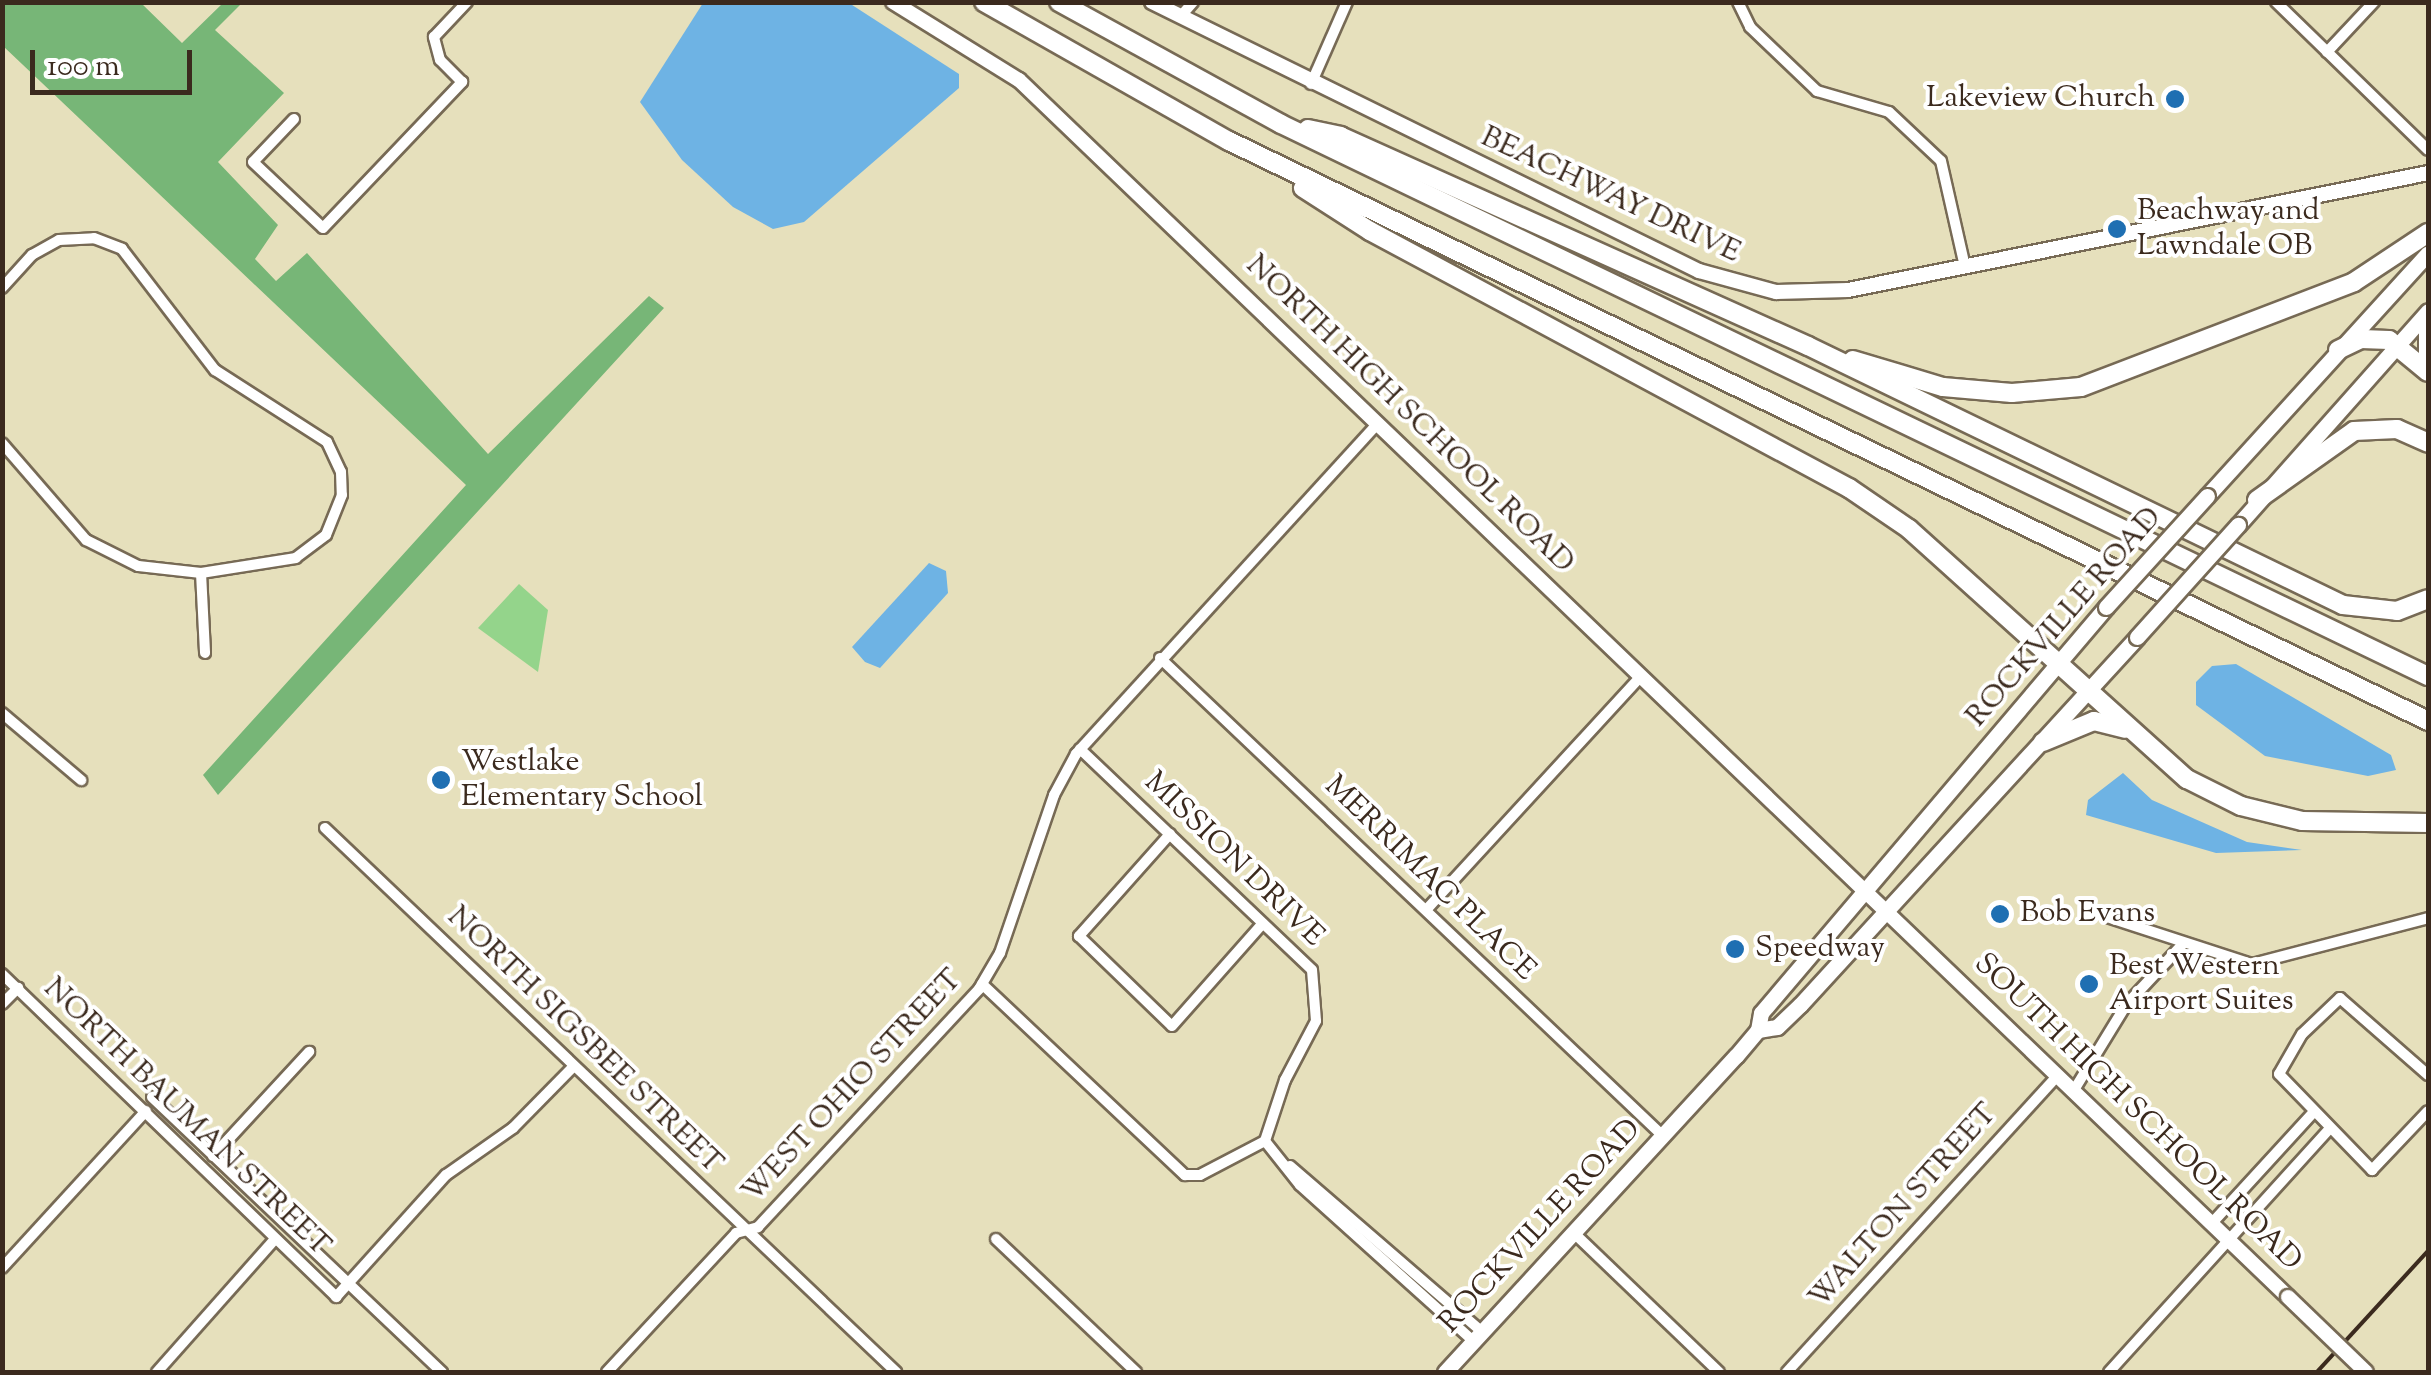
<!DOCTYPE html>
<style>
body{margin:0}
#map{position:relative;width:2431px;height:1375px;overflow:hidden;background:#e6e0bc;font-family:"Sorts Mill Goudy",serif}
div>[style]{position:absolute}
.green>*{inset:0;background:#94d48b}
.forest>*{inset:0;background:#77b677}
.water>*{inset:0;background:#6eb3e4}
.roads{filter:drop-shadow(2px 0 #776a55) drop-shadow(-2px 0 #776a55) drop-shadow(0 2px #776a55) drop-shadow(0 -2px #776a55)}
.street>*{height:10px;margin:-5px;padding:0 5px;transform-origin:5px;border-radius:5px;background:#fff}
.secondary>*{height:14px;margin:-7px;padding:0 7px;transform-origin:7px;border-radius:7px;background:#fff}
.primary>*{height:15px;margin:-7.5px;padding:0 7.5px;transform-origin:7.5px;border-radius:7.5px;background:#fff}
.highway>*{height:18px;margin:-9px;padding:0 9px;transform-origin:9px;border-radius:9px;background:#fff}
.rail>*{height:4px;margin:-2px;padding:0 2px;transform-origin:2px;border-radius:2px;background:#3b2a1e}
.bridges{filter:drop-shadow(2px 0 #776a55) drop-shadow(-2px 0 #776a55) drop-shadow(0 2px #776a55) drop-shadow(0 -2px #776a55)}
.secondary-bridge>*{height:14px;margin:-7px;padding:0 7px;transform-origin:7px;border-radius:7px;background:#fff}
.primary-bridge>*{height:15px;margin:-7.5px;padding:0 7.5px;transform-origin:7.5px;border-radius:7.5px;background:#fff}
.dots>*{width:28px;height:28px;translate:-50% -50%;box-sizing:border-box;border:5px solid #fff;border-radius:50%}
span{translate:-50% -50%;white-space:nowrap;text-align:center;line-height:1.15;-webkit-text-stroke:8px #fff;paint-order:stroke}
.poi-label{font-size:30px;color:#3b2a1e}
.right{translate:-100% -50%;text-align:right}
.left{translate:0 -50%;text-align:left}
.street-label{font-size:30px;color:#3b2a1e}
.frame{position:absolute;inset:0;border:5px solid #3b2a1e;pointer-events:none}
.scale{position:absolute;left:30px;top:50px;width:162px;height:45px;box-sizing:border-box;border:5px solid #3b2a1e;border-top:0;padding-left:12px;font-size:30px;line-height:35px;white-space:nowrap;color:#3b2a1e;-webkit-text-stroke:8px #fff;paint-order:stroke}
</style>
<div id="map">
<div class="green">
<div style="clip-path:polygon(519px 584px,548px 610px,538px 672px,478px 628px)"></div>
</div>
<div class="forest">
<div style="clip-path:polygon(2px 3px,141px 3px,182px 43px,223px 3px,242px 3px,215px 30px,284px 93px,218px 162px,278px 225px,255px 259px,276px 281px,307px 253px,488px 454px,649px 296px,664px 308px,218px 795px,203px 775px,466px 485px,3px 46px)"></div>
</div>
<div class="water">
<div style="clip-path:polygon(703px 3px,849px 3px,959px 74px,959px 88px,804px 222px,773px 229px,733px 207px,682px 160px,640px 102px)"></div>
<div style="clip-path:polygon(929px 563px,946px 571px,948px 593px,880px 668px,865px 662px,852px 647px)"></div>
<div style="clip-path:polygon(2236px 664px,2391px 755px,2396px 770px,2368px 776px,2265px 756px,2196px 705px,2196px 682px,2212px 666px)"></div>
<div style="clip-path:polygon(2123px 773px,2152px 800px,2247px 842px,2302px 850px,2216px 853px,2086px 815px,2088px 800px)"></div>
</div>
<div class="roads">
<div class="street">
<div style="left:1738px;top:2px;width:28px;rotate:64deg"></div>
<div style="left:1750px;top:27px;width:93px;rotate:43.7deg"></div>
<div style="left:1817px;top:91px;width:75px;rotate:16.3deg"></div>
<div style="left:1889px;top:112px;width:71px;rotate:43.3deg"></div>
<div style="left:1941px;top:161px;width:109px;rotate:77.2deg"></div>
<div style="left:2276px;top:2px;width:212px;rotate:44.2deg"></div>
<div style="left:1180px;top:17px;width:20px;rotate:-49deg"></div>
<div style="left:2327px;top:52px;width:69px;rotate:-46.8deg"></div>
<div style="left:1311px;top:84px;width:90px;rotate:-66.3deg"></div>
<div style="left:294px;top:119px;width:59px;rotate:133.6deg"></div>
<div style="left:253px;top:162px;width:96px;rotate:43.3deg"></div>
<div style="left:323px;top:228px;width:202px;rotate:-46.4deg"></div>
<div style="left:462px;top:82px;width:31px;rotate:-135deg"></div>
<div style="left:440px;top:60px;width:24px;rotate:-105deg"></div>
<div style="left:434px;top:37px;width:48px;rotate:-46.7deg"></div>
<div style="left:2px;top:288px;width:45px;rotate:-47.7deg"></div>
<div style="left:32px;top:255px;width:31px;rotate:-29deg"></div>
<div style="left:59px;top:240px;width:35px;rotate:-3deg"></div>
<div style="left:94px;top:238px;width:30px;rotate:21deg"></div>
<div style="left:122px;top:249px;width:153px;rotate:52.5deg"></div>
<div style="left:215px;top:370px;width:133px;rotate:32.7deg"></div>
<div style="left:327px;top:442px;width:33px;rotate:65deg"></div>
<div style="left:341px;top:472px;width:23px;rotate:88deg"></div>
<div style="left:342px;top:495px;width:43px;rotate:111.8deg"></div>
<div style="left:326px;top:535px;width:38px;rotate:143deg"></div>
<div style="left:296px;top:558px;width:96px;rotate:171deg"></div>
<div style="left:201px;top:573px;width:63px;rotate:-173.7deg"></div>
<div style="left:138px;top:566px;width:58px;rotate:-153.4deg"></div>
<div style="left:86px;top:540px;width:128px;rotate:-130.9deg"></div>
<div style="left:201px;top:573px;width:80px;rotate:87.1deg"></div>
<div style="left:1160px;top:658px;width:694px;rotate:43.54deg"></div>
<div style="left:2px;top:713px;width:104px;rotate:40.3deg"></div>
<div style="left:1080px;top:749px;width:320px;rotate:43.6deg"></div>
<div style="left:1312px;top:970px;width:51px;rotate:85.5deg"></div>
<div style="left:1316px;top:1021px;width:67px;rotate:117.7deg"></div>
<div style="left:1285px;top:1080px;width:64px;rotate:108.2deg"></div>
<div style="left:325px;top:828px;width:789px;rotate:43.61deg"></div>
<div style="left:1170px;top:834px;width:137px;rotate:131.7deg"></div>
<div style="left:1079px;top:936px;width:129px;rotate:44.1deg"></div>
<div style="left:1172px;top:1026px;width:137px;rotate:-48.5deg"></div>
<div style="left:1426px;top:910px;width:318px;rotate:-47.4deg"></div>
<div style="left:2107px;top:917px;width:152px;rotate:18deg"></div>
<div style="left:2252px;top:964px;width:182px;rotate:-14.6deg"></div>
<div style="left:2px;top:974px;width:465px;rotate:44deg"></div>
<div style="left:336px;top:1297px;width:164px;rotate:-48deg"></div>
<div style="left:446px;top:1175px;width:82px;rotate:-35deg"></div>
<div style="left:513px;top:1128px;width:87px;rotate:-45.5deg"></div>
<div style="left:982px;top:984px;width:279px;rotate:43.3deg"></div>
<div style="left:1185px;top:1175px;width:15px"></div>
<div style="left:1200px;top:1175px;width:73px;rotate:-27.6deg"></div>
<div style="left:2px;top:1004px;width:23px;rotate:-45deg"></div>
<div style="left:2428px;top:1075px;width:117px;rotate:-138.8deg"></div>
<div style="left:2340px;top:998px;width:52px;rotate:136.5deg"></div>
<div style="left:2302px;top:1034px;width:46px;rotate:119.9deg"></div>
<div style="left:2279px;top:1074px;width:134px;rotate:45.9deg"></div>
<div style="left:2372px;top:1170px;width:81px;rotate:-46.5deg"></div>
<div style="left:2074px;top:1090px;width:100px;rotate:-58.5deg"></div>
<div style="left:2126px;top:1005px;width:82px;rotate:-47deg"></div>
<div style="left:152px;top:1097px;width:400px;rotate:43.5deg"></div>
<div style="left:1265px;top:1141px;width:56px;rotate:51.5deg"></div>
<div style="left:1300px;top:1185px;width:233px;rotate:42deg"></div>
<div style="left:213px;top:1156px;width:142px;rotate:-47.3deg"></div>
<div style="left:1290px;top:1166px;width:254px;rotate:40.8deg"></div>
<div style="left:2212px;top:1223px;width:148px;rotate:-47.5deg"></div>
<div style="left:1573px;top:1232px;width:202px;rotate:43.8deg"></div>
<div style="left:996px;top:1239px;width:193px;rotate:43.5deg"></div>
<div style="left:2px;top:1268px;width:213px;rotate:-47.5deg"></div>
<div style="left:157px;top:1372px;width:178px;rotate:-48.4deg"></div>
<div style="left:607px;top:1372px;width:190px;rotate:-47.1deg"></div>
<div style="left:736px;top:1233px;width:23px;rotate:-15deg"></div>
<div style="left:758px;top:1227px;width:325px;rotate:-47.1deg"></div>
<div style="left:979px;top:989px;width:42px;rotate:-59.7deg"></div>
<div style="left:1000px;top:953px;width:167px;rotate:-71.1deg"></div>
<div style="left:1054px;top:795px;width:47px;rotate:-61.8deg"></div>
<div style="left:1076px;top:754px;width:448px;rotate:-47.6deg"></div>
<div style="left:1787px;top:1372px;width:402px;rotate:-47.6deg"></div>
<div style="left:2109px;top:1372px;width:328px;rotate:-47.8deg"></div>
</div>
<div class="secondary">
<div style="left:893px;top:2px;width:148px;rotate:31.8deg"></div>
<div style="left:1019px;top:80px;width:1758px;rotate:43.8deg"></div>
<div style="left:1152px;top:2px;width:610px;rotate:26.19deg"></div>
<div style="left:1699px;top:271px;width:80px;rotate:15.3deg"></div>
<div style="left:1776px;top:292px;width:72px;rotate:-1.6deg"></div>
<div style="left:1848px;top:290px;width:592px;rotate:-11.4deg"></div>
</div>
<div class="primary">
<div style="left:2207px;top:496px;width:328px;rotate:-47.7deg"></div>
<div style="left:2238px;top:525px;width:286px;rotate:-48.4deg"></div>
<div style="left:1758px;top:1030px;width:19px;rotate:-9deg"></div>
<div style="left:1777px;top:1027px;width:32px;rotate:-44deg"></div>
<div style="left:1800px;top:1005px;width:499px;rotate:-47.5deg"></div>
<div style="left:1445px;top:1372px;width:430px;rotate:-47.4deg"></div>
<div style="left:1736px;top:1056px;width:34px;rotate:-50deg"></div>
<div style="left:1758px;top:1030px;width:17px;rotate:-80deg"></div>
<div style="left:1761px;top:1013px;width:533px;rotate:-49.64deg"></div>
</div>
<div class="highway">
<div style="left:984px;top:2px;width:282px;rotate:29.6deg"></div>
<div style="left:1229px;top:141px;width:1332px;rotate:25.81deg"></div>
<div style="left:1059px;top:2px;width:253px;rotate:28.8deg"></div>
<div style="left:1281px;top:124px;width:1273px;rotate:25.7deg"></div>
<div style="left:1308px;top:129px;width:33px;rotate:12deg"></div>
<div style="left:1340px;top:136px;width:513px;rotate:24.17deg"></div>
<div style="left:1808px;top:346px;width:594px;rotate:25.83deg"></div>
<div style="left:2343px;top:605px;width:54px;rotate:6.3deg"></div>
<div style="left:2397px;top:611px;width:33px;rotate:-21deg"></div>
<div style="left:1303px;top:188px;width:80px;rotate:32.7deg"></div>
<div style="left:1370px;top:231px;width:544px;rotate:28.22deg"></div>
<div style="left:1849px;top:488px;width:73px;rotate:34.3deg"></div>
<div style="left:1909px;top:529px;width:374px;rotate:42deg"></div>
<div style="left:2187px;top:779px;width:60px;rotate:26.6deg"></div>
<div style="left:2241px;top:806px;width:63px;rotate:13.8deg"></div>
<div style="left:2302px;top:821px;width:126px;rotate:0.9deg"></div>
<div style="left:2428px;top:322px;width:32px;rotate:90deg"></div>
<div style="left:2338px;top:350px;width:25px;rotate:-26deg"></div>
<div style="left:2361px;top:339px;width:28px;rotate:2deg"></div>
<div style="left:2389px;top:340px;width:50px;rotate:39.4deg"></div>
<div style="left:1853px;top:360px;width:94px;rotate:16.7deg"></div>
<div style="left:1943px;top:387px;width:69px;rotate:5deg"></div>
<div style="left:2012px;top:393px;width:69px;rotate:-5deg"></div>
<div style="left:2081px;top:387px;width:292px;rotate:-21deg"></div>
<div style="left:2354px;top:282px;width:89px;rotate:-33.5deg"></div>
<div style="left:2257px;top:500px;width:119px;rotate:-35.4deg"></div>
<div style="left:2354px;top:431px;width:43px;rotate:-2.7deg"></div>
<div style="left:2397px;top:429px;width:34px;rotate:24deg"></div>
<div style="left:2043px;top:742px;width:55px;rotate:-22.4deg"></div>
<div style="left:2094px;top:721px;width:32px;rotate:14deg"></div>
</div>
</div>
<div class="rail">
<div style="left:2317px;top:1372px;width:164px;rotate:-47.5deg"></div>
</div>
<div class="bridges">
<div class="secondary-bridge">
<div style="left:2288px;top:1297px;width:108px;rotate:43.9deg"></div>
</div>
<div class="primary-bridge">
<div style="left:2106px;top:607px;width:150px;rotate:-47.7deg"></div>
<div style="left:2137px;top:637px;width:151px;rotate:-48deg"></div>
</div>
</div>
<div class="dots">
<div style="left:2175px;top:99px;background:#1f6fb2"></div>
<div style="left:2117px;top:229px;background:#1f6fb2"></div>
<div style="left:441px;top:780px;background:#1f6fb2"></div>
<div style="left:2000px;top:914px;background:#1f6fb2"></div>
<div style="left:1735px;top:949px;background:#1f6fb2"></div>
<div style="left:2089px;top:984px;background:#1f6fb2"></div>
</div>
<div class="poi-label">
<span class="right" style="left:2155px;top:99px">Lakeview Church</span>
<span class="left" style="left:2137px;top:229px">Beachway and<br>Lawndale OB</span>
<span class="left" style="left:461px;top:780px">Westlake<br>Elementary School</span>
<span class="left" style="left:2020px;top:914px">Bob Evans</span>
<span class="left" style="left:1755px;top:949px">Speedway</span>
<span class="left" style="left:2109px;top:984px">Best Western<br>Airport Suites</span>
</div>
<div class="street-label">
<span style="left:1610px;top:196px;rotate:25deg">BEACHWAY DRIVE</span>
<span style="left:1409px;top:415px;rotate:44deg">NORTH HIGH SCHOOL ROAD</span>
<span style="left:2065px;top:618px;rotate:-49deg">ROCKVILLE ROAD</span>
<span style="left:1233px;top:860px;rotate:44deg">MISSION DRIVE</span>
<span style="left:1429px;top:879px;rotate:44deg">MERRIMAC PLACE</span>
<span style="left:584px;top:1041px;rotate:44deg">NORTH SIGSBEE STREET</span>
<span style="left:853px;top:1087px;rotate:-47deg">WEST OHIO STREET</span>
<span style="left:2137px;top:1113px;rotate:44deg">SOUTH HIGH SCHOOL ROAD</span>
<span style="left:186px;top:1118px;rotate:44deg">NORTH BAUMAN STREET</span>
<span style="left:1904px;top:1207px;rotate:-48deg">WALTON STREET</span>
<span style="left:1541px;top:1227px;rotate:-47deg">ROCKVILLE ROAD</span>
</div>
<div class="frame"></div>
<div class="scale">100 m</div>
</div>
